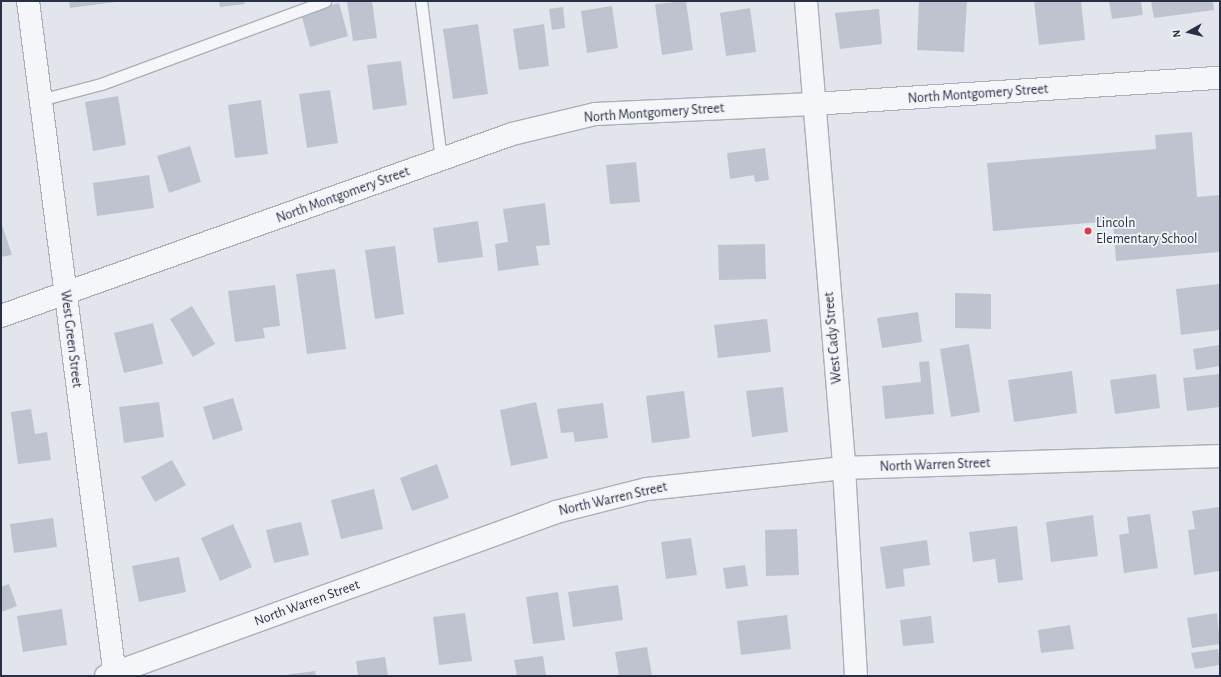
<!DOCTYPE html>
<style>
body{margin:0}
#map{position:relative;width:1221px;height:677px;overflow:hidden;background:#e2e5ec;font-family:"Alegreya Sans",sans-serif}
div>[style]{position:absolute}
.building>*{inset:0;background:#bec3cf}
.roads{filter:drop-shadow(1px 0 #aaafba) drop-shadow(-1px 0 #aaafba) drop-shadow(0 1px #aaafba) drop-shadow(0 -1px #aaafba)}
.service>*{height:11px;margin:-5.5px;padding:0 5.5px;transform-origin:5.5px;border-radius:5.5px;background:#f5f6f9}
.minor>*{height:22px;margin:-11px;padding:0 11px;transform-origin:11px;border-radius:11px;background:#f5f6f9}
.dots>*{width:11px;height:11px;translate:-50% -50%;box-sizing:border-box;border:2px solid #f2f4f8;border-radius:50%}
span{translate:-50% -50%;white-space:nowrap;text-align:center;line-height:1.15;-webkit-text-stroke:3.5px #f2f4f8;paint-order:stroke}
.street-label{font-size:14px;color:#283045}
.poi-label{font-size:14px;color:#283045}
.left{translate:0 -50%;text-align:left}
.frame{position:absolute;inset:0;border:2px solid #283045;pointer-events:none}
.north{position:absolute;left:1169px;top:12px;width:40px;height:40px;-webkit-text-stroke:3px #f2f4f8;paint-order:stroke;rotate:262deg;font-size:11px;font-weight:700;line-height:16px;text-align:center;color:#283045}
.north::after{content:'';display:block;margin:auto;width:14px;height:18px;background:#283045;clip-path:polygon(50% 0,100% 100%,50% 72%,0 100%)}
</style>
<div id="map">
<div class="building">
<div style="clip-path:polygon(69px 1px,116px 1px,116px 2px,70px 8px)"></div>
<div style="clip-path:polygon(219px 1px,244px 1px,245px 4px,220px 7px)"></div>
<div style="clip-path:polygon(347px 1px,372px 1px,377px 38px,353px 41px)"></div>
<div style="clip-path:polygon(686px 1px,693px 50px,662px 55px,655px 4px)"></div>
<div style="clip-path:polygon(919px 1px,967px 1px,964px 52px,917px 50px)"></div>
<div style="clip-path:polygon(1034px 1px,1081px 1px,1085px 40px,1039px 45px)"></div>
<div style="clip-path:polygon(1109px 1px,1141px 1px,1143px 15px,1112px 19px)"></div>
<div style="clip-path:polygon(1151px 1px,1213px 1px,1214px 10px,1154px 18px)"></div>
<div style="clip-path:polygon(339px 3px,348px 36px,310px 47px,301px 13px)"></div>
<div style="clip-path:polygon(612px 6px,618px 48px,587px 53px,581px 11px)"></div>
<div style="clip-path:polygon(563px 7px,565px 28px,552px 30px,549px 9px)"></div>
<div style="clip-path:polygon(750px 8px,756px 52px,726px 56px,720px 13px)"></div>
<div style="clip-path:polygon(879px 9px,882px 44px,840px 49px,835px 13px)"></div>
<div style="clip-path:polygon(478px 24px,488px 94px,453px 99px,443px 29px)"></div>
<div style="clip-path:polygon(544px 24px,549px 66px,519px 70px,513px 29px)"></div>
<div style="clip-path:polygon(401px 61px,407px 105px,373px 110px,367px 65px)"></div>
<div style="clip-path:polygon(330px 90px,338px 143px,307px 148px,299px 94px)"></div>
<div style="clip-path:polygon(118px 96px,126px 145px,93px 151px,85px 102px)"></div>
<div style="clip-path:polygon(261px 100px,268px 154px,235px 158px,228px 105px)"></div>
<div style="clip-path:polygon(1192px 132px,1197px 197px,1220px 195px,1220px 252px,1116px 261px,1113px 221px,993px 231px,987px 163px,1156px 149px,1155px 135px)"></div>
<div style="clip-path:polygon(190px 146px,201px 182px,169px 193px,157px 156px)"></div>
<div style="clip-path:polygon(765px 148px,769px 180px,755px 182px,754px 175px,730px 179px,727px 153px)"></div>
<div style="clip-path:polygon(636px 162px,640px 202px,610px 204px,606px 165px)"></div>
<div style="clip-path:polygon(149px 175px,154px 208px,97px 216px,93px 183px)"></div>
<div style="clip-path:polygon(545px 203px,550px 245px,536px 246px,539px 265px,498px 271px,495px 244px,508px 242px,503px 209px)"></div>
<div style="clip-path:polygon(478px 221px,483px 257px,438px 263px,433px 228px)"></div>
<div style="clip-path:polygon(1px 222px,12px 255px,1px 257px)"></div>
<div style="clip-path:polygon(765px 244px,766px 279px,719px 280px,718px 245px)"></div>
<div style="clip-path:polygon(395px 246px,404px 314px,375px 319px,365px 250px)"></div>
<div style="clip-path:polygon(335px 269px,346px 349px,307px 354px,296px 274px)"></div>
<div style="clip-path:polygon(1219px 284px,1220px 330px,1181px 335px,1176px 289px)"></div>
<div style="clip-path:polygon(275px 285px,280px 326px,263px 328px,265px 338px,235px 342px,228px 291px)"></div>
<div style="clip-path:polygon(955px 293px,991px 294px,991px 329px,955px 328px)"></div>
<div style="clip-path:polygon(192px 306px,215px 344px,193px 357px,170px 319px)"></div>
<div style="clip-path:polygon(918px 312px,922px 342px,882px 348px,877px 318px)"></div>
<div style="clip-path:polygon(767px 319px,771px 352px,718px 358px,714px 325px)"></div>
<div style="clip-path:polygon(153px 323px,163px 364px,124px 373px,114px 333px)"></div>
<div style="clip-path:polygon(969px 344px,980px 412px,951px 417px,940px 349px)"></div>
<div style="clip-path:polygon(1219px 345px,1220px 366px,1196px 370px,1193px 349px)"></div>
<div style="clip-path:polygon(929px 361px,934px 414px,885px 419px,882px 386px,921px 382px,919px 362px)"></div>
<div style="clip-path:polygon(1072px 371px,1077px 413px,1014px 422px,1008px 380px)"></div>
<div style="clip-path:polygon(1156px 374px,1160px 408px,1115px 414px,1110px 380px)"></div>
<div style="clip-path:polygon(1220px 374px,1220px 407px,1187px 411px,1183px 378px)"></div>
<div style="clip-path:polygon(783px 387px,788px 432px,752px 437px,746px 391px)"></div>
<div style="clip-path:polygon(684px 391px,690px 438px,652px 443px,646px 396px)"></div>
<div style="clip-path:polygon(233px 398px,243px 430px,213px 440px,203px 407px)"></div>
<div style="clip-path:polygon(159px 402px,164px 437px,124px 443px,119px 407px)"></div>
<div style="clip-path:polygon(536px 402px,548px 458px,511px 466px,500px 410px)"></div>
<div style="clip-path:polygon(603px 403px,608px 438px,575px 442px,573px 432px,561px 433px,557px 409px)"></div>
<div style="clip-path:polygon(31px 409px,35px 434px,47px 432px,51px 460px,18px 464px,11px 412px)"></div>
<div style="clip-path:polygon(172px 460px,186px 485px,155px 502px,141px 477px)"></div>
<div style="clip-path:polygon(437px 464px,449px 498px,412px 511px,400px 478px)"></div>
<div style="clip-path:polygon(374px 489px,383px 529px,341px 539px,331px 500px)"></div>
<div style="clip-path:polygon(1219px 507px,1220px 571px,1194px 575px,1188px 530px,1195px 529px,1192px 511px)"></div>
<div style="clip-path:polygon(1150px 514px,1158px 568px,1124px 573px,1119px 535px,1129px 533px,1127px 517px)"></div>
<div style="clip-path:polygon(1093px 515px,1098px 556px,1051px 562px,1046px 522px)"></div>
<div style="clip-path:polygon(53px 518px,57px 547px,14px 553px,10px 524px)"></div>
<div style="clip-path:polygon(301px 522px,309px 555px,274px 563px,266px 530px)"></div>
<div style="clip-path:polygon(233px 524px,252px 567px,220px 581px,201px 538px)"></div>
<div style="clip-path:polygon(1017px 526px,1023px 580px,998px 583px,995px 559px,973px 562px,969px 532px)"></div>
<div style="clip-path:polygon(797px 529px,799px 575px,766px 576px,765px 530px)"></div>
<div style="clip-path:polygon(691px 538px,697px 575px,666px 579px,661px 542px)"></div>
<div style="clip-path:polygon(927px 540px,930px 565px,903px 569px,905px 586px,886px 589px,880px 547px)"></div>
<div style="clip-path:polygon(179px 557px,186px 592px,139px 602px,132px 566px)"></div>
<div style="clip-path:polygon(745px 565px,748px 586px,726px 589px,723px 568px)"></div>
<div style="clip-path:polygon(9px 584px,17px 606px,1px 612px,1px 587px)"></div>
<div style="clip-path:polygon(618px 585px,623px 620px,573px 627px,568px 592px)"></div>
<div style="clip-path:polygon(558px 592px,565px 640px,533px 644px,526px 597px)"></div>
<div style="clip-path:polygon(62px 609px,67px 645px,23px 652px,17px 616px)"></div>
<div style="clip-path:polygon(465px 613px,472px 661px,439px 665px,433px 617px)"></div>
<div style="clip-path:polygon(1217px 613px,1220px 644px,1192px 648px,1187px 618px)"></div>
<div style="clip-path:polygon(787px 615px,791px 649px,741px 655px,737px 621px)"></div>
<div style="clip-path:polygon(931px 616px,934px 643px,903px 646px,900px 620px)"></div>
<div style="clip-path:polygon(1070px 625px,1074px 649px,1041px 653px,1038px 630px)"></div>
<div style="clip-path:polygon(647px 647px,652px 676px,619px 676px,615px 652px)"></div>
<div style="clip-path:polygon(1218px 649px,1220px 665px,1195px 669px,1191px 653px)"></div>
<div style="clip-path:polygon(543px 656px,546px 676px,517px 676px,514px 660px)"></div>
<div style="clip-path:polygon(385px 657px,388px 676px,358px 676px,356px 661px)"></div>
<div style="clip-path:polygon(315px 671px,316px 676px,285px 676px,285px 675px)"></div>
</div>
<div class="roads">
<div class="service">
<div style="left:421px;top:1px;width:160px;rotate:82.8deg"></div>
<div style="left:40px;top:100px;width:63px;rotate:-14.7deg"></div>
<div style="left:101px;top:84px;width:239px;rotate:-20.3deg"></div>
</div>
<div class="minor">
<div style="left:28px;top:1px;width:681px;rotate:82.66deg"></div>
<div style="left:806px;top:1px;width:469px;rotate:85.3deg"></div>
<div style="left:844px;top:468px;width:208px;rotate:86.7deg"></div>
<div style="left:1px;top:316px;width:542px;rotate:-19.6deg"></div>
<div style="left:512px;top:134px;width:85px;rotate:-13.5deg"></div>
<div style="left:595px;top:114px;width:218px;rotate:-2.6deg"></div>
<div style="left:813px;top:104px;width:408px;rotate:-3.7deg"></div>
<div style="left:106px;top:676px;width:479px;rotate:-20deg"></div>
<div style="left:556px;top:512px;width:94px;rotate:-14.2deg"></div>
<div style="left:647px;top:489px;width:198px;rotate:-6.1deg"></div>
<div style="left:844px;top:468px;width:376px;rotate:-1.8deg"></div>
</div>
</div>
<div class="dots">
<div style="left:1088px;top:231px;background:#da3d43"></div>
</div>
<div class="street-label">
<span style="left:978px;top:94px;rotate:-4deg">North Montgomery Street</span>
<span style="left:654px;top:113px;rotate:-4deg">North Montgomery Street</span>
<span style="left:343px;top:195px;rotate:-20deg">North Montgomery Street</span>
<span style="left:833px;top:338px;rotate:-95deg">West Cady Street</span>
<span style="left:71px;top:339px;rotate:83deg">West Green Street</span>
<span style="left:935px;top:465px;rotate:-2deg">North Warren Street</span>
<span style="left:613px;top:499px;rotate:-13deg">North Warren Street</span>
<span style="left:307px;top:603px;rotate:-20deg">North Warren Street</span>
</div>
<div class="poi-label">
<span class="left" style="left:1096px;top:231px">Lincoln<br>Elementary School</span>
</div>
<div class="frame"></div>
<div class="north">N</div>
</div>
